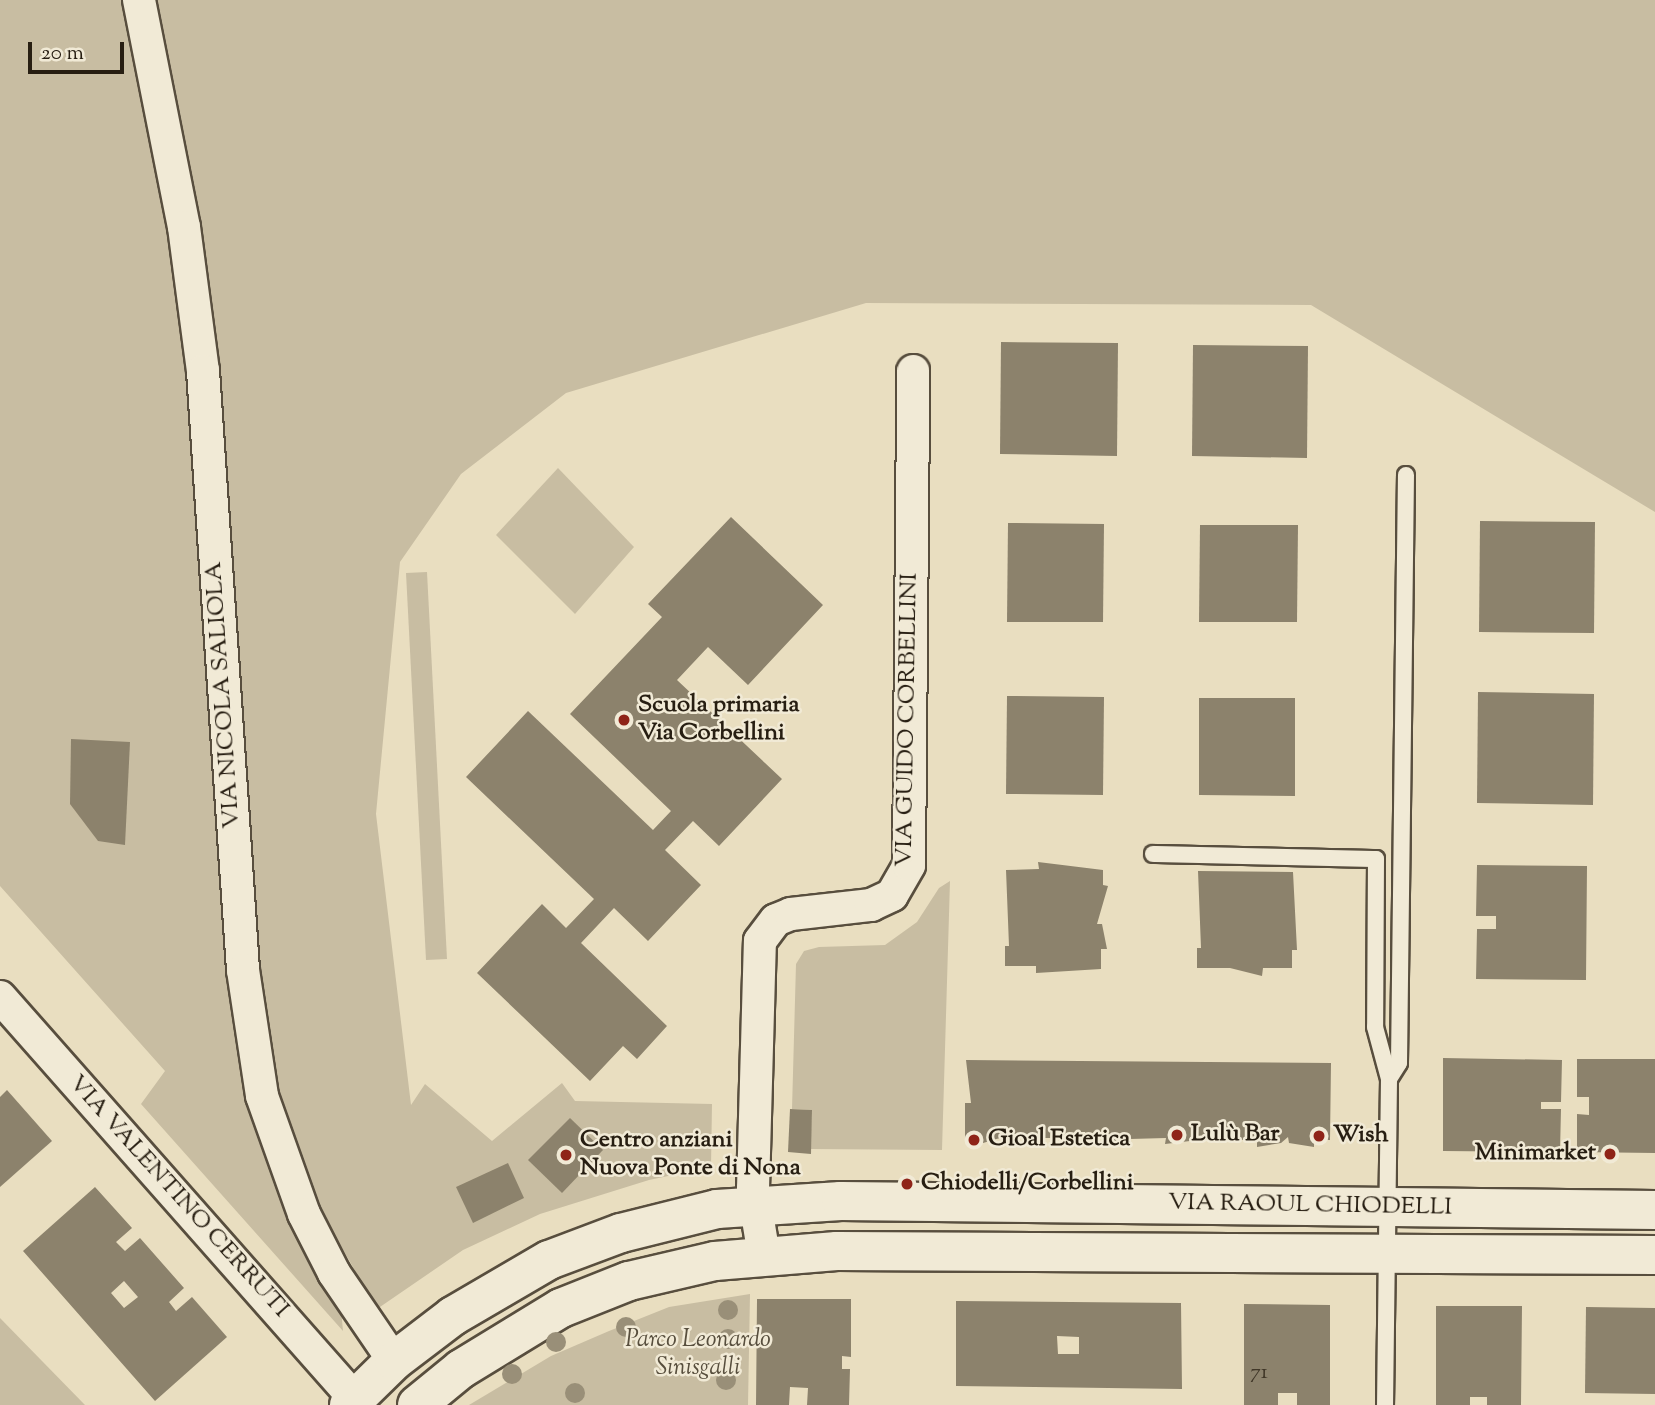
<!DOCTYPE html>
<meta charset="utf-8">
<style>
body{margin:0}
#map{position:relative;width:1655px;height:1405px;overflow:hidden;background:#e9dec0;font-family:"Sorts Mill Goudy",serif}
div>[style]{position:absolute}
.green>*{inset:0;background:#c8bda2}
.building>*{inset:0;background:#8c826c}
.roads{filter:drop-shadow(2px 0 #584e3e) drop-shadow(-2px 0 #584e3e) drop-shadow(0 2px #584e3e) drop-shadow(0 -2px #584e3e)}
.service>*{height:16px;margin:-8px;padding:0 8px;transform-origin:8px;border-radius:8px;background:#f1ead6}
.minor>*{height:32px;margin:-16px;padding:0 16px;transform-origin:16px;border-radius:16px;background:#f1ead6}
.secondary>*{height:38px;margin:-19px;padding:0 19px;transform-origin:19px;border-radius:19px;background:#f1ead6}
.trees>*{width:20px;height:20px;margin:-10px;border-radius:50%;background:#998f78}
.dots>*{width:19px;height:19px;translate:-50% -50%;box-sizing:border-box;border:4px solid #f1ead6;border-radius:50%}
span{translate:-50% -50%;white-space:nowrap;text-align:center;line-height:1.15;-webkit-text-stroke:5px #f1ead6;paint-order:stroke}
.number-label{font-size:21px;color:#403728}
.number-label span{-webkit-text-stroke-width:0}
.street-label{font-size:24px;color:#271e12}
.poi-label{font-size:24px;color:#271e12;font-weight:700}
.left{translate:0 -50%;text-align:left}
.right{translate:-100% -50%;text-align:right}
.park-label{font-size:24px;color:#574e3d;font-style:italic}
.scale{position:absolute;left:28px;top:42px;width:96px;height:32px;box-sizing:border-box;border:4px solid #271e12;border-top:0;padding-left:9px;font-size:21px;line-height:24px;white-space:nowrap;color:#271e12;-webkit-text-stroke:5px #f1ead6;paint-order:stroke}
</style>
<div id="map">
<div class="green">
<div style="clip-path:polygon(0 0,1655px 0,1655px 512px,1311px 305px,866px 303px,566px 393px,461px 474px,400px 562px,376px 814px,411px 1105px,425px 1084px,492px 1141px,562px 1083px,575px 1101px,712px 1104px,711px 1167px,649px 1180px,540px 1214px,463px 1250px,377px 1309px,334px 1234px,343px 1331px,141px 1104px,165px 1071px,0 886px)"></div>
<div style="clip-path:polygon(558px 468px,634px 547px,575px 614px,496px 535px)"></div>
<div style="clip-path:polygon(427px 572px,447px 959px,426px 960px,406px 573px)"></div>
<div style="clip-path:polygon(950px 881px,942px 1150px,810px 1149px,812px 1110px,792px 1109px,796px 964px,804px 951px,819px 947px,885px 945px,917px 922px,939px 888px)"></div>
<div style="clip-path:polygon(750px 1294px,748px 1405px,469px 1405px,551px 1356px,609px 1331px,669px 1307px)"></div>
<div style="clip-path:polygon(0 1318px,85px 1405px,0 1405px)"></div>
</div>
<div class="building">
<div style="clip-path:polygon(1001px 342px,1118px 343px,1117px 456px,1000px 454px)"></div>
<div style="clip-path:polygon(1193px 345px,1308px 346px,1307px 458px,1192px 456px)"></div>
<div style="clip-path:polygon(731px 517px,823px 605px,748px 685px,708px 647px,677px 680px,782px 779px,719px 846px,693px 821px,665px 850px,701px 885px,648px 941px,614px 908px,581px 943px,667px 1026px,637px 1059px,623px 1046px,590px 1081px,477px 973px,542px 904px,566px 928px,594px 899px,466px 777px,528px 711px,653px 830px,671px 811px,570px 714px,662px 617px,648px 604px)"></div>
<div style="clip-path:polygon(1480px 521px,1595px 522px,1594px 633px,1479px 632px)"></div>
<div style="clip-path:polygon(1008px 523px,1104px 524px,1103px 622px,1007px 622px)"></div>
<div style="clip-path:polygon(1200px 525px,1298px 525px,1297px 622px,1199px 622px)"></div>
<div style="clip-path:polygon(1478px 692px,1594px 694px,1593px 805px,1477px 803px)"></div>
<div style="clip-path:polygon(1007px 696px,1104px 697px,1103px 795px,1006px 794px)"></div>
<div style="clip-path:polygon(1199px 698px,1295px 698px,1295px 796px,1199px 795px)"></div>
<div style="clip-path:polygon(71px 739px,130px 742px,125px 845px,98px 841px,70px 804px)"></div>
<div style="clip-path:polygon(1038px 862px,1103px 870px,1103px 885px,1108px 886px,1097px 924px,1102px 924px,1107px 949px,1101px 949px,1101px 969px,1036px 973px,1036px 966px,1005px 966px,1005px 946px,1009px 946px,1006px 870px,1039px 869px)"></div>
<div style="clip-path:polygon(1477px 865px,1587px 866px,1586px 980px,1476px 979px,1477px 929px,1496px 929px,1496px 916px,1476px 916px)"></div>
<div style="clip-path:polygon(1198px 871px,1293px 872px,1297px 950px,1292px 950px,1292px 968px,1263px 968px,1262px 976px,1230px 968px,1197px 968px,1197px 948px,1201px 948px)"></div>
<div style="clip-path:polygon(1443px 1058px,1562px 1060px,1561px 1102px,1541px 1102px,1541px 1109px,1561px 1109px,1560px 1152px,1443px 1151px)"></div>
<div style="clip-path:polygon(1577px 1059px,1655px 1059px,1655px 1153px,1577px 1152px,1577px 1114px,1589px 1115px,1589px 1097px,1577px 1097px)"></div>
<div style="clip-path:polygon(966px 1060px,1331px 1063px,1330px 1140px,1314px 1140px,1314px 1147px,1289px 1143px,1288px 1137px,1281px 1143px,1257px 1147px,1257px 1140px,1222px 1140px,1222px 1143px,1190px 1137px,1190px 1141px,1165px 1144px,1166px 1138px,1130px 1139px,1130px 1145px,1106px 1139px,1107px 1135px,1074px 1143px,1075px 1138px,1041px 1138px,1041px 1143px,1010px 1135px,983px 1143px,983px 1138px,965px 1138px,965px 1103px,971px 1103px)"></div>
<div style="clip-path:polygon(7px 1090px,52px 1141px,0 1187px,0 1097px)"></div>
<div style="clip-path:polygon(790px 1109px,812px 1110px,811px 1154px,788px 1152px)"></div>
<div style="clip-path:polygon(570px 1118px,603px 1150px,562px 1193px,528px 1160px)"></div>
<div style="clip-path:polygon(508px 1163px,524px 1198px,473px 1223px,456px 1187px)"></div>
<div style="clip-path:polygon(evenodd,95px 1187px,132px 1228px,116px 1242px,125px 1251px,140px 1238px,184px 1288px,169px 1302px,176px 1311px,192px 1297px,227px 1337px,155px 1401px,23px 1251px,95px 1187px,124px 1281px,138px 1297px,124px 1308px,111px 1293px,124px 1281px)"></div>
<div style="clip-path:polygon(757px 1299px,851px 1299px,851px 1357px,842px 1356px,842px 1369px,850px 1369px,849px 1405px,807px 1405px,808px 1388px,790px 1387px,789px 1405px,756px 1405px)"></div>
<div style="clip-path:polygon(evenodd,956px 1301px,1181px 1303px,1182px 1389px,956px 1386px,956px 1301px,1057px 1336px,1079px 1337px,1079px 1354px,1058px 1354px,1057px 1336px)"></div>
<div style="clip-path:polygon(1244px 1304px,1330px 1305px,1330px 1405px,1297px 1405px,1297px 1393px,1278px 1393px,1278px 1405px,1244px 1405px)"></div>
<div style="clip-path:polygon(1436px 1306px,1522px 1306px,1521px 1405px,1487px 1405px,1487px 1397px,1470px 1397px,1470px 1405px,1436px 1405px)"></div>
<div style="clip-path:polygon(1586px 1307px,1655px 1308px,1655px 1394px,1585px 1393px)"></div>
</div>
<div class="roads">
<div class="service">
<div style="left:1153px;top:854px;width:223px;rotate:1.3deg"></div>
<div style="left:1376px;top:859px;width:168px;rotate:90.3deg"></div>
<div style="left:1375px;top:1027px;width:54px;rotate:74.9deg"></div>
<div style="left:1389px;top:1079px;width:326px;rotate:90.7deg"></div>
<div style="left:1389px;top:1079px;width:19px;rotate:-58deg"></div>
<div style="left:1399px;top:1063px;width:588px;rotate:-89.32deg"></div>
</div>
<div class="minor">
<div style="left:139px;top:0;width:231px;rotate:78.8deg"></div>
<div style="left:184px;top:227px;width:145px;rotate:82.5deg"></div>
<div style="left:203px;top:371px;width:600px;rotate:86.18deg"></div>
<div style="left:243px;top:970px;width:127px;rotate:81.4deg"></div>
<div style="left:262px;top:1096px;width:125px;rotate:70.4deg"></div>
<div style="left:304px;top:1214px;width:66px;rotate:63deg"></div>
<div style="left:334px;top:1273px;width:107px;rotate:55.7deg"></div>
<div style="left:0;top:997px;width:536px;rotate:48.55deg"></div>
<div style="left:764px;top:1256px;width:68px;rotate:-99.3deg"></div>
<div style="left:753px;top:1189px;width:248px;rotate:-88.4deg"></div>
<div style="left:760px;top:941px;width:26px;rotate:-53deg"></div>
<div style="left:776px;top:920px;width:16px;rotate:-22deg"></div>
<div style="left:791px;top:914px;width:81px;rotate:-6.4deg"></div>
<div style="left:871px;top:905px;width:23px;rotate:-25deg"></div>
<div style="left:892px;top:895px;width:34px;rotate:-60deg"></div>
<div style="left:909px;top:865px;width:494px;rotate:-89.5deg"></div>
</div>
<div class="secondary">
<div style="left:349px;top:1405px;width:63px;rotate:-44.4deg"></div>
<div style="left:394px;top:1361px;width:74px;rotate:-37.3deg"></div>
<div style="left:453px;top:1316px;width:111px;rotate:-30.3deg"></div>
<div style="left:549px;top:1260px;width:77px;rotate:-20.6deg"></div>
<div style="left:621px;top:1233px;width:99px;rotate:-14deg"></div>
<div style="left:717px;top:1209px;width:124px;rotate:-3.7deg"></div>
<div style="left:841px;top:1201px;width:814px;rotate:0.63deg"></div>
<div style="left:417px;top:1405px;width:57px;rotate:-39.3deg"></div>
<div style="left:461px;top:1369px;width:117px;rotate:-31.4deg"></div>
<div style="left:561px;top:1308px;width:73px;rotate:-21.7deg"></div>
<div style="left:629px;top:1281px;width:88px;rotate:-13.1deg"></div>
<div style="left:715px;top:1261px;width:122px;rotate:-4.7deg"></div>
<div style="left:837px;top:1251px;width:818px;rotate:0.28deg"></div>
</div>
</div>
<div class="trees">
<div style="left:728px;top:1310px"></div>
<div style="left:626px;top:1327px"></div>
<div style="left:728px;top:1339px"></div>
<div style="left:556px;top:1342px"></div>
<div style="left:512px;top:1374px"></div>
<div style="left:726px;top:1380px"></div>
<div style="left:575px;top:1393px"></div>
</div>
<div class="dots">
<div style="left:624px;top:720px;background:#8f2418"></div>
<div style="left:1177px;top:1135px;background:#8f2418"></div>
<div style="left:1319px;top:1136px;background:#8f2418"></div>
<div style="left:974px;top:1140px;background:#8f2418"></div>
<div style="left:1610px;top:1154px;background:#8f2418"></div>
<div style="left:566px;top:1155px;background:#8f2418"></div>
<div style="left:907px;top:1184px;background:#8f2418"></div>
</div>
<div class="number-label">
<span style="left:1259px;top:1373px">71</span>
</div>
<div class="street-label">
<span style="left:224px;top:695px;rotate:-94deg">VIA NICOLA SALIOLA</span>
<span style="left:908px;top:720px;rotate:-89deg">VIA GUIDO CORBELLINI</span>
<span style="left:178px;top:1197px;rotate:48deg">VIA VALENTINO CERRUTI</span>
<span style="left:1310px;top:1206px;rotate:1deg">VIA RAOUL CHIODELLI</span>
</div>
<div class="poi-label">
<span class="left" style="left:638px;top:720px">Scuola primaria<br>Via Corbellini</span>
<span class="left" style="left:1191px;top:1135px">Lulù Bar</span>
<span class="left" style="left:1333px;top:1136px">Wish</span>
<span class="left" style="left:988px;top:1140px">Gioal Estetica</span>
<span class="left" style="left:580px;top:1155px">Centro anziani<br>Nuova Ponte di Nona</span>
<span class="right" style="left:1596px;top:1154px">Minimarket</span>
<span class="left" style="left:921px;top:1184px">Chiodelli/Corbellini</span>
</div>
<div class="park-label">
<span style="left:698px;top:1355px">Parco Leonardo<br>Sinisgalli</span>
</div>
<div class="scale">20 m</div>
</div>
